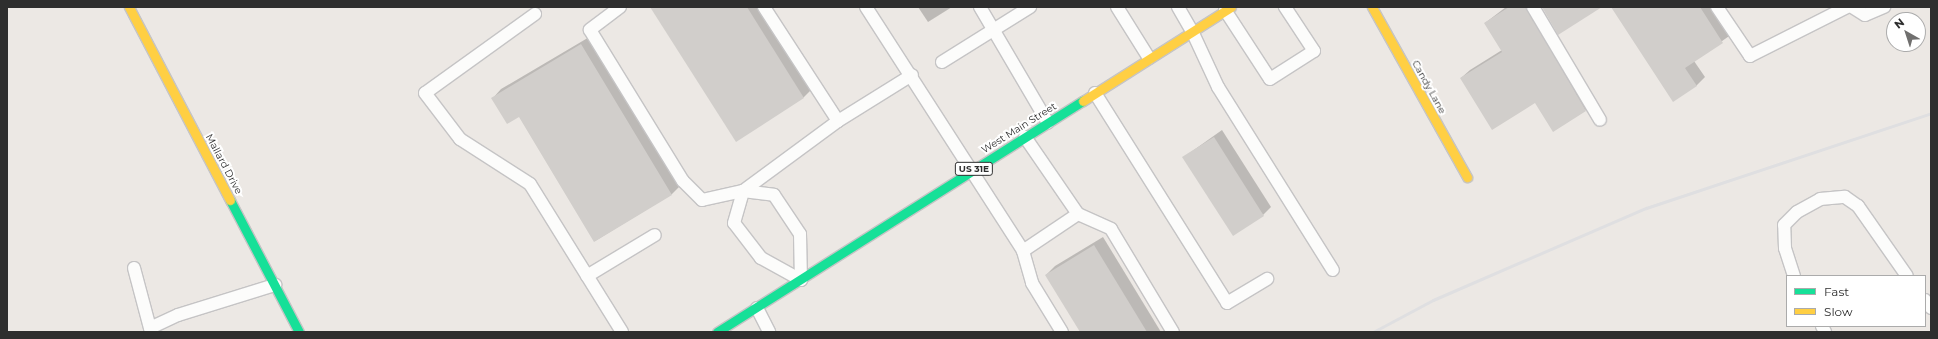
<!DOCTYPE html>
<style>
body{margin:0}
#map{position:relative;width:1938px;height:339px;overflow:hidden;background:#ece8e4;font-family:Montserrat,sans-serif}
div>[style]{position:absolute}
.shadow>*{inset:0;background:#0003}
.building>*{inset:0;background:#d1cecb}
.roads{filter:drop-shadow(1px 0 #c5c4c5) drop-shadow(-1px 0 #c5c4c5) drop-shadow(0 1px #c5c4c5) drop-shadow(0 -1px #c5c4c5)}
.lane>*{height:12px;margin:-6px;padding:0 6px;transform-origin:6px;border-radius:6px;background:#fcfcfb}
.fast>*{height:9px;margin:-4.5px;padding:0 4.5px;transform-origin:4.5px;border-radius:4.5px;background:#16e098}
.slow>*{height:9px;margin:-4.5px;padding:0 4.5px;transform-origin:4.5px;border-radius:4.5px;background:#ffcf43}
.rail>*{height:3px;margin:-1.5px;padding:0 1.5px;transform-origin:1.5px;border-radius:1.5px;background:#dfdfe1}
span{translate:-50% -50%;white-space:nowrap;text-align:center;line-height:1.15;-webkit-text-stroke:4px #fff;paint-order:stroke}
.shield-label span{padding:1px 3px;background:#fff;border:1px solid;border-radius:3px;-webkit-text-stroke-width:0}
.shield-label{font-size:9px;color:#2e2e2e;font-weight:700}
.street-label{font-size:10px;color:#2e2e2e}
.frame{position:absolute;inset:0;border:8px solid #2e2e2e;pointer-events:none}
.legend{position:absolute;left:1786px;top:275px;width:140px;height:52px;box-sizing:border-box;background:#fff;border:1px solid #ababab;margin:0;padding:5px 7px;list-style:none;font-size:12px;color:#2e2e2e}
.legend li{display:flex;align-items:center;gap:8px;height:20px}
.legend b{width:20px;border:1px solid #ababab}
.north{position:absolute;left:1886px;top:12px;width:40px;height:40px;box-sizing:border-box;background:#fff;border:1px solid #ababab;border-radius:50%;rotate:321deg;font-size:11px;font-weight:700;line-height:16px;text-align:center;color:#2e2e2e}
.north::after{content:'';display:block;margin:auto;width:14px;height:18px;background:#706f6e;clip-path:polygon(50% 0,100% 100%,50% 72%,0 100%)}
</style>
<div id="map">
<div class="shadow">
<div style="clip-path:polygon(657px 7px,761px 7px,813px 88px,804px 97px,736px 140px)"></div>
<div style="clip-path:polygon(918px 7px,952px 7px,928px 22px)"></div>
<div style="clip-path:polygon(1506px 7px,1538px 7px,1594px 101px,1585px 110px,1535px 102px,1461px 78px,1470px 70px,1502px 50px,1485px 23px)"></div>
<div style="clip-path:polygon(1613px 7px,1714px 7px,1732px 34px,1694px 61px,1705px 77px,1696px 86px)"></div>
<div style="clip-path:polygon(591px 36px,680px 186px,672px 194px,595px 241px,519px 115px,493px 98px,501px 89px)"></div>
<div style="clip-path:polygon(1222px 130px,1271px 207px,1263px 215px,1184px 157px)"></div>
<div style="clip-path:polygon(1103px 237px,1161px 332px,1081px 332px,1046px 275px,1055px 266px)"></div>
</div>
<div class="building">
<div style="clip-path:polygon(650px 7px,747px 7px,804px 98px,736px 142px)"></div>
<div style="clip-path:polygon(1509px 7px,1526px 7px,1586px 111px,1553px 132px,1535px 103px,1492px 130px,1460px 78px,1502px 52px,1484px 23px)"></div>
<div style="clip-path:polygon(1542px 7px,1602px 7px,1558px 35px)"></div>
<div style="clip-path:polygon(1611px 7px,1700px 7px,1723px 43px,1685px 68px,1697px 86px,1673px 102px)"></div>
<div style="clip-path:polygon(581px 44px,672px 195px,594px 242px,519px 117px,507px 124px,491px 98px)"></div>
<div style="clip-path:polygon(1214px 137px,1264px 216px,1233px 236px,1182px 157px)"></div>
<div style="clip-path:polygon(1094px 245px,1147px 332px,1080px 332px,1045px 275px)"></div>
</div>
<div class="roads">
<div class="lane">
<div style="left:620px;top:7px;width:38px;rotate:143deg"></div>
<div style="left:590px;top:30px;width:177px;rotate:58.4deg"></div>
<div style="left:683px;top:181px;width:27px;rotate:45deg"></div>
<div style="left:702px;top:200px;width:42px;rotate:-12.4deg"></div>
<div style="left:743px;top:191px;width:31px;rotate:7deg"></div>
<div style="left:774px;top:195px;width:47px;rotate:56.3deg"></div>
<div style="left:800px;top:234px;width:46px;rotate:88.8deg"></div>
<div style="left:801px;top:280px;width:46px;rotate:-151.2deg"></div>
<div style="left:761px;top:258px;width:44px;rotate:-127.6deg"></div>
<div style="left:734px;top:223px;width:33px;rotate:-74deg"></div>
<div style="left:743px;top:191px;width:118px;rotate:-36.4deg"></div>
<div style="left:838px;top:121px;width:136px;rotate:-123deg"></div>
<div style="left:866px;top:7px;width:290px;rotate:57.2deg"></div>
<div style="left:1023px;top:251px;width:33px;rotate:74deg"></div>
<div style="left:1032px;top:283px;width:57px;rotate:58.5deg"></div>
<div style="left:980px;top:7px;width:134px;rotate:59.6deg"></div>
<div style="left:1117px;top:7px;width:60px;rotate:57.9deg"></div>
<div style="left:1178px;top:7px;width:28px;rotate:60deg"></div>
<div style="left:1192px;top:31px;width:62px;rotate:65.1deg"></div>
<div style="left:1218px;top:87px;width:216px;rotate:57.9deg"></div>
<div style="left:1533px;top:7px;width:131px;rotate:59.3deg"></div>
<div style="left:1717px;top:7px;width:59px;rotate:56deg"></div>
<div style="left:1750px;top:56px;width:109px;rotate:-26.8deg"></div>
<div style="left:1852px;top:7px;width:15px;rotate:32deg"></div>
<div style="left:1865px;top:15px;width:21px;rotate:-23deg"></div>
<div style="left:1225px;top:10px;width:82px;rotate:56.9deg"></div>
<div style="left:1270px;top:79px;width:52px;rotate:-32.5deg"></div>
<div style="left:1314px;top:51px;width:53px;rotate:-123.4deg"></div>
<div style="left:535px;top:14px;width:135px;rotate:144.3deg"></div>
<div style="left:425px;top:93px;width:58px;rotate:52.7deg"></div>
<div style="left:460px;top:139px;width:83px;rotate:32.7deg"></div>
<div style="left:530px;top:184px;width:174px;rotate:58.1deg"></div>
<div style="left:942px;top:62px;width:104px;rotate:-32deg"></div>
<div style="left:1095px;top:93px;width:248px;rotate:57.8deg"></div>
<div style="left:1227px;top:303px;width:47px;rotate:-31deg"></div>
<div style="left:838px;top:121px;width:87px;rotate:-31.9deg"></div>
<div style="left:1025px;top:137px;width:93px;rotate:55.5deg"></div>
<div style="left:1078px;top:214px;width:36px;rotate:24deg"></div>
<div style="left:1111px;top:229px;width:120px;rotate:59deg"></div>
<div style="left:1023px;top:251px;width:66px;rotate:-33.9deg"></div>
<div style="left:134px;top:268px;width:62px;rotate:75.1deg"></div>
<div style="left:150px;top:328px;width:31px;rotate:-25deg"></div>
<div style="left:178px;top:315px;width:102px;rotate:-17.2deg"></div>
<div style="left:587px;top:276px;width:79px;rotate:-31.1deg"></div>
<div style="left:1794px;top:276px;width:29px;rotate:-108deg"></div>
<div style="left:1785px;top:248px;width:23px;rotate:-92deg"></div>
<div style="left:1784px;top:225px;width:18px;rotate:-45deg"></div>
<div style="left:1797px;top:212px;width:26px;rotate:-29deg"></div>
<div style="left:1820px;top:199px;width:25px;rotate:-5deg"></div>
<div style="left:1845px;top:197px;width:16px;rotate:35deg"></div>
<div style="left:1858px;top:206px;width:85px;rotate:55deg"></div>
<div style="left:1925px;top:300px;width:10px;rotate:53deg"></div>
<div style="left:757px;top:308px;width:27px;rotate:63deg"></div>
<div style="left:1822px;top:326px;width:7px;rotate:63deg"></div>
</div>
<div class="fast">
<div style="left:230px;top:200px;width:149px;rotate:62.4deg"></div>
<div style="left:717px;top:332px;width:433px;rotate:-32.3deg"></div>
</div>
<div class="slow">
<div style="left:129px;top:7px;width:218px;rotate:62.4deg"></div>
<div style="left:1372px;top:7px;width:195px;rotate:60.8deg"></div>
<div style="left:1083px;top:101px;width:175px;rotate:-32.4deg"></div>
</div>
</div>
<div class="rail">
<div style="left:1373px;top:332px;width:68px;rotate:-28.1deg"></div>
<div style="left:1433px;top:300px;width:232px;rotate:-23.4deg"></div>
<div style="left:1646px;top:208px;width:300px;rotate:-18.4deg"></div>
</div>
<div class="shield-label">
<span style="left:974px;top:169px">US 31E</span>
</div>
<div class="street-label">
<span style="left:1429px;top:87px;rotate:61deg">Candy Lane</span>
<span style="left:1019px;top:128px;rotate:-32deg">West Main Street</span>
<span style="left:224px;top:164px;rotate:62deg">Mallard Drive</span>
</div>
<div class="frame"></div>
<ul class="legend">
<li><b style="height:5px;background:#16e098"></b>Fast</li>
<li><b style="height:5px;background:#ffcf43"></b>Slow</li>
</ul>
<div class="north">N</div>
</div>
